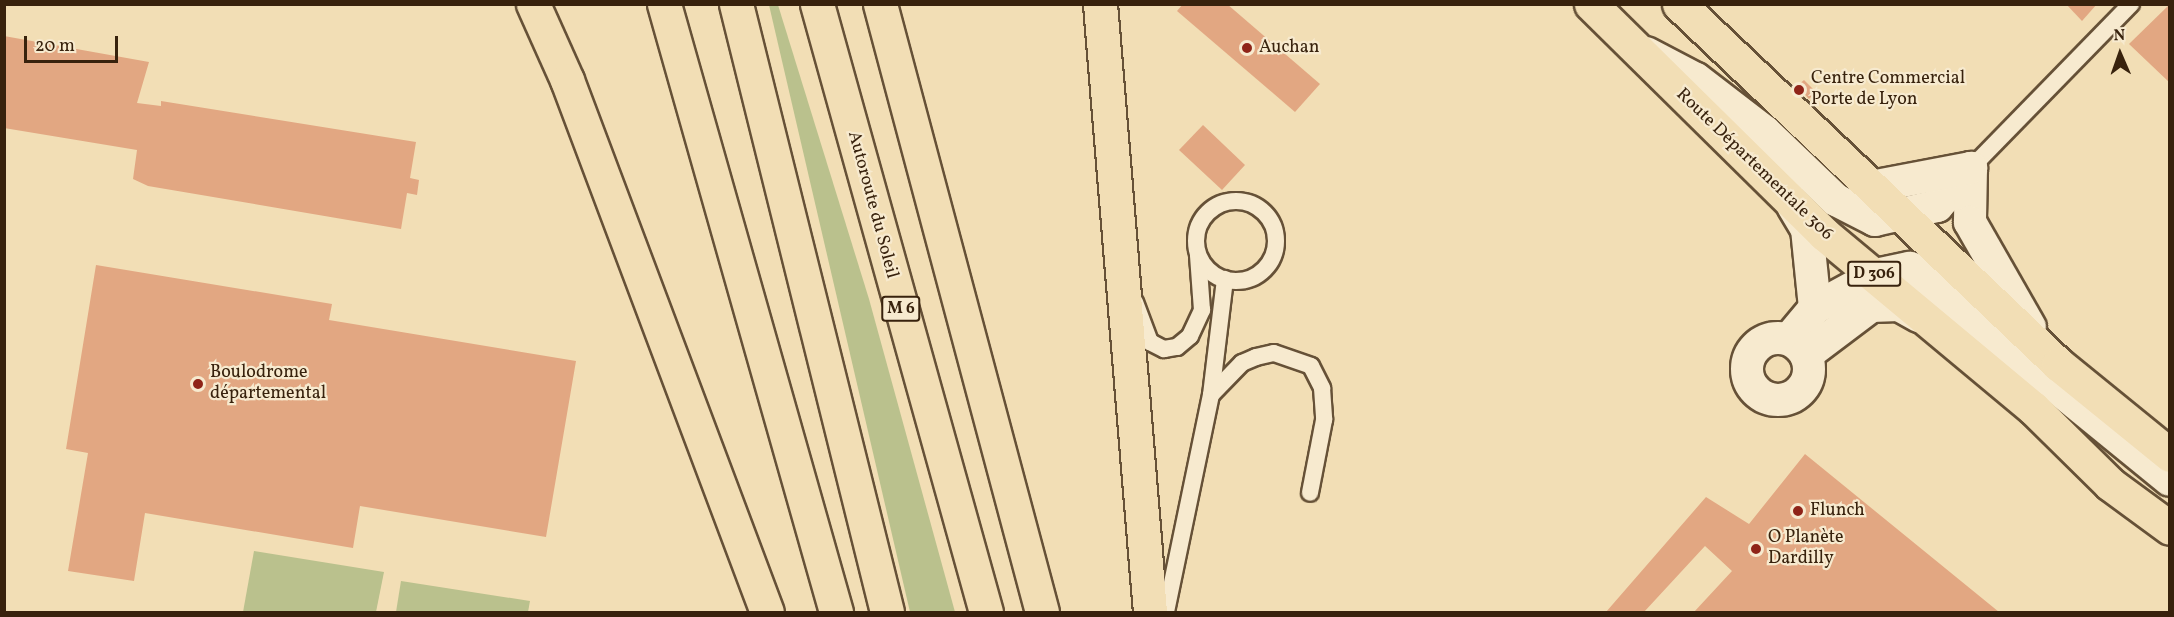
<!DOCTYPE html>
<meta charset="utf-8">
<style>
body{margin:0}
#map{position:relative;width:2174px;height:617px;overflow:hidden;background:#f2deb5;font-family:Vollkorn,serif}
div>[style]{position:absolute}
.green>*{inset:0;background:#bac18d}
.building>*{inset:0;background:#e2a782}
.roads{filter:drop-shadow(2px 0 #665137) drop-shadow(-2px 0 #665137) drop-shadow(0 2px #665137) drop-shadow(0 -2px #665137)}
.lane>*{height:16px;margin:-8px;padding:0 8px;transform-origin:8px;border-radius:8px;background:#f7eacf}
.lane>.ring{margin:-8px;padding:0;box-sizing:content-box;background:none;border:16px solid #f7eacf;border-radius:50%}
.street>*{height:32px;margin:-16px;padding:0 16px;transform-origin:16px;border-radius:16px;background:#f7eacf}
.street>.ring{margin:-16px;padding:0;box-sizing:content-box;background:none;border:32px solid #f7eacf;border-radius:50%}
.primary>*{height:33px;margin:-16.5px;padding:0 16.5px;transform-origin:16.5px;border-radius:16.5px;background:#f2deb5}
.highway>*{height:33px;margin:-16.5px;padding:0 16.5px;transform-origin:16.5px;border-radius:16.5px;background:#f2deb5}
.dots>*{width:16px;height:16px;translate:-50% -50%;box-sizing:border-box;border:3px solid #f7eacf;border-radius:50%}
span{translate:-50% -50%;white-space:nowrap;text-align:center;line-height:1.15;-webkit-text-stroke:4.5px #f7eacf;paint-order:stroke}
.shield-label span{padding:2px 4px;background:#f7eacf;border:2px solid;border-radius:4px;-webkit-text-stroke-width:0}
.shield-label{font-size:16px;color:#38220d;font-weight:700}
.poi-label{font-size:18px;color:#38220d}
.left{translate:0 -50%;text-align:left}
.street-label{font-size:18px;color:#38220d}
.frame{position:absolute;inset:0;border:6px solid #38220d;pointer-events:none}
.north{position:absolute;left:2090px;top:24px;width:60px;height:60px;-webkit-text-stroke:4px #f7eacf;paint-order:stroke;rotate:358deg;font-size:16px;font-weight:700;line-height:24px;text-align:center;color:#38220d}
.north::after{content:'';display:block;margin:auto;width:21px;height:27px;background:#38220d;clip-path:polygon(50% 0,100% 100%,50% 72%,0 100%)}
.scale{position:absolute;left:24px;top:36px;width:94px;height:27px;box-sizing:border-box;border:3px solid #38220d;border-top:0;padding-left:8px;font-size:18px;line-height:21px;white-space:nowrap;color:#38220d;-webkit-text-stroke:4px #f7eacf;paint-order:stroke}
</style>
<div id="map">
<div class="green">
<div style="clip-path:polygon(769px 5px,778px 5px,869px 299px,955px 612px,910px 612px)"></div>
<div style="clip-path:polygon(254px 551px,384px 572px,376px 612px,243px 612px)"></div>
<div style="clip-path:polygon(401px 581px,530px 601px,528px 612px,396px 612px)"></div>
</div>
<div class="building">
<div style="clip-path:polygon(1183px 4px,1227px 4px,1320px 84px,1295px 112px,1177px 11px)"></div>
<div style="clip-path:polygon(2066px 4px,2097px 4px,2082px 21px)"></div>
<div style="clip-path:polygon(2170px 4px,2170px 83px,2129px 44px)"></div>
<div style="clip-path:polygon(4px 36px,149px 62px,137px 103px,161px 106px,161px 101px,416px 142px,410px 178px,419px 180px,417px 195px,407px 193px,401px 229px,148px 186px,133px 179px,137px 150px,4px 128px)"></div>
<div style="clip-path:polygon(1804px 80px,1816px 92px,1809px 99px,1797px 86px)"></div>
<div style="clip-path:polygon(1203px 125px,1245px 165px,1222px 190px,1179px 150px)"></div>
<div style="clip-path:polygon(96px 265px,332px 304px,329px 320px,576px 361px,546px 537px,360px 506px,353px 548px,145px 513px,134px 581px,68px 571px,88px 453px,66px 449px)"></div>
<div style="clip-path:polygon(1805px 454px,1999px 612px,1694px 612px,1732px 571px,1705px 546px,1644px 612px,1606px 612px,1706px 497px,1749px 524px)"></div>
</div>
<div class="roads">
<div class="lane">
<div style="left:1971px;top:168px;width:229px;rotate:-45.7deg"></div>
<div class="ring" style="left:1196px;top:201px;width:64px;height:64px"></div>
<div style="left:1135px;top:302px;width:43px;rotate:69.4deg"></div>
<div style="left:1150px;top:342px;width:16px;rotate:27deg"></div>
<div style="left:1164px;top:349px;width:13px;rotate:-9deg"></div>
<div style="left:1177px;top:347px;width:17px;rotate:-40deg"></div>
<div style="left:1190px;top:336px;width:29px;rotate:-65deg"></div>
<div style="left:1202px;top:310px;width:55px;rotate:-94.2deg"></div>
<div style="left:1211px;top:395px;width:45px;rotate:-45.9deg"></div>
<div style="left:1242px;top:363px;width:15px;rotate:-23deg"></div>
<div style="left:1256px;top:357px;width:18px;rotate:-13deg"></div>
<div style="left:1274px;top:353px;width:39px;rotate:19deg"></div>
<div style="left:1311px;top:366px;width:25px;rotate:63deg"></div>
<div style="left:1322px;top:388px;width:32px;rotate:86deg"></div>
<div style="left:1324px;top:420px;width:74px;rotate:100.9deg"></div>
<div style="left:1166px;top:612px;width:222px;rotate:-78.3deg"></div>
<div style="left:1211px;top:395px;width:117px;rotate:-83.1deg"></div>
</div>
<div class="street">
<div style="left:1646px;top:53px;width:56px;rotate:27.5deg"></div>
<div style="left:1696px;top:79px;width:87px;rotate:37.5deg"></div>
<div style="left:1765px;top:132px;width:98px;rotate:43.8deg"></div>
<div style="left:1836px;top:200px;width:44px;rotate:27.1deg"></div>
<div style="left:1875px;top:220px;width:64px;rotate:-12.7deg"></div>
<div style="left:1937px;top:206px;width:51px;rotate:-48.2deg"></div>
<div style="left:1971px;top:168px;width:54px;rotate:91.1deg"></div>
<div style="left:1970px;top:222px;width:121px;rotate:60.3deg"></div>
<div style="left:1871px;top:187px;width:102px;rotate:-10.8deg"></div>
<div style="left:1793px;top:206px;width:27px;rotate:59deg"></div>
<div style="left:1807px;top:229px;width:79px;rotate:84.2deg"></div>
<div class="ring" style="left:1747px;top:338px;width:30px;height:30px"></div>
<div style="left:1789px;top:339px;width:40px;rotate:-50deg"></div>
<div style="left:1815px;top:308px;width:69px;rotate:-28.4deg"></div>
<div style="left:1876px;top:275px;width:35px;rotate:-12deg"></div>
<div style="left:1910px;top:268px;width:335px;rotate:39.2deg"></div>
<div style="left:1806px;top:355px;width:81px;rotate:-37deg"></div>
<div style="left:1871px;top:306px;width:28px;rotate:-2deg"></div>
<div style="left:1899px;top:305px;width:23px;rotate:29deg"></div>
</div>
<div class="primary">
<div style="left:1591px;top:4px;width:327px;rotate:44.6deg"></div>
<div style="left:1824px;top:234px;width:272px;rotate:39.8deg"></div>
<div style="left:2033px;top:408px;width:108px;rotate:44.6deg"></div>
<div style="left:2110px;top:484px;width:74px;rotate:36.3deg"></div>
<div style="left:1679px;top:4px;width:523px;rotate:43.53deg"></div>
<div style="left:2058px;top:364px;width:144px;rotate:39.1deg"></div>
</div>
<div class="highway">
<div style="left:533px;top:4px;width:83px;rotate:65.9deg"></div>
<div style="left:567px;top:80px;width:568px;rotate:69.4deg"></div>
<div style="left:664px;top:4px;width:632px;rotate:74.2deg"></div>
<div style="left:736px;top:4px;width:626px;rotate:76.05deg"></div>
<div style="left:817px;top:4px;width:631px;rotate:74.47deg"></div>
<div style="left:880px;top:4px;width:629px;rotate:75.08deg"></div>
<div style="left:1100px;top:4px;width:610px;rotate:85.3deg"></div>
</div>
</div>
<div class="dots">
<div style="left:1247px;top:48px;background:#8f2418"></div>
<div style="left:1799px;top:90px;background:#8f2418"></div>
<div style="left:198px;top:384px;background:#8f2418"></div>
<div style="left:1798px;top:511px;background:#8f2418"></div>
<div style="left:1756px;top:549px;background:#8f2418"></div>
</div>
<div class="shield-label">
<span style="left:1874px;top:274px">D 306</span>
<span style="left:901px;top:309px">M 6</span>
</div>
<div class="poi-label">
<span class="left" style="left:1259px;top:48px">Auchan</span>
<span class="left" style="left:1811px;top:90px">Centre Commercial<br>Porte de Lyon</span>
<span class="left" style="left:210px;top:384px">Boulodrome<br>départemental</span>
<span class="left" style="left:1810px;top:511px">Flunch</span>
<span class="left" style="left:1768px;top:549px">O Planète<br>Dardilly</span>
</div>
<div class="street-label">
<span style="left:1754px;top:165px;rotate:44deg">Route Départementale 306</span>
<span style="left:872px;top:205px;rotate:75deg">Autoroute du Soleil</span>
</div>
<div class="frame"></div>
<div class="north">N</div>
<div class="scale">20 m</div>
</div>
